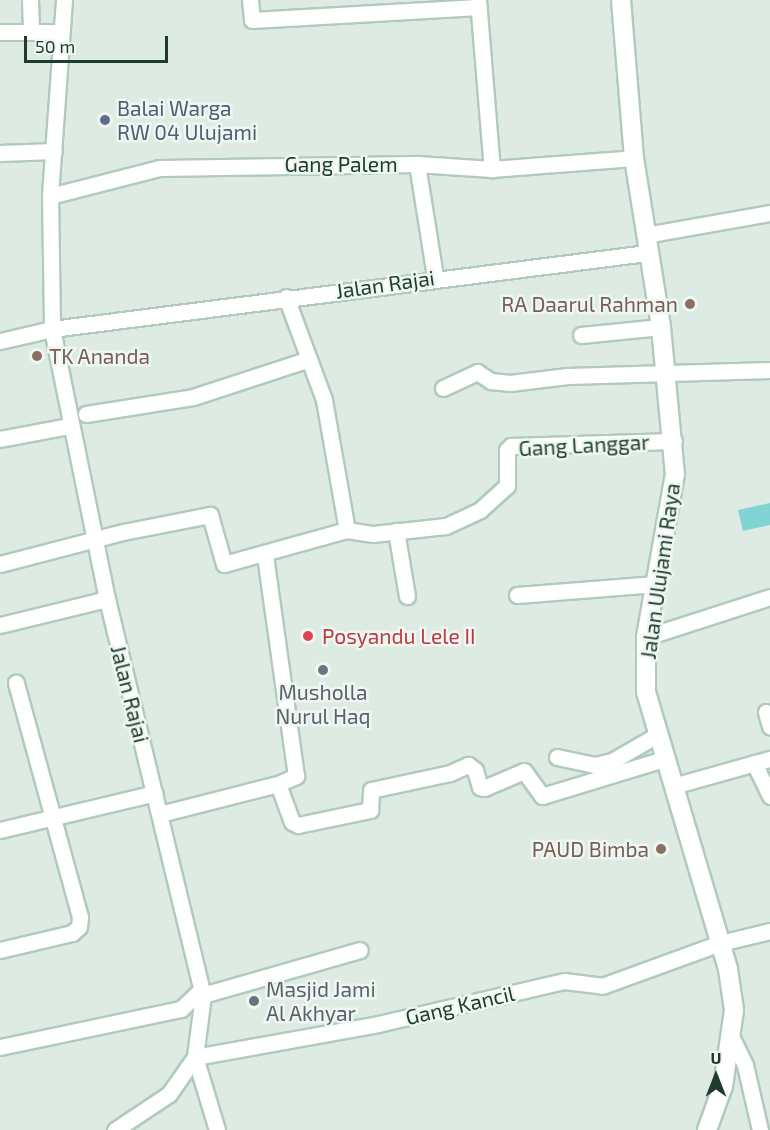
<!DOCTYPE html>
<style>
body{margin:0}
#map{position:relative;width:770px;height:1130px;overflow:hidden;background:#ddebe3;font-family:"Exo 2",sans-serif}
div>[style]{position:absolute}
.water>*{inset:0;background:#80d5d4}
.roads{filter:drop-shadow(2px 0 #b0cbbd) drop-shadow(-2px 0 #b0cbbd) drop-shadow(0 2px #b0cbbd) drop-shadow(0 -2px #b0cbbd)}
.street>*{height:15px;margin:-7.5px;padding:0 7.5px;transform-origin:7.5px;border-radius:7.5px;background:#fff}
.secondary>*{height:18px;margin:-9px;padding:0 9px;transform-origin:9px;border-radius:9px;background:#fff}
.dots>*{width:16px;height:16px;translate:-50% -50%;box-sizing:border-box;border:3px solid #eef7f1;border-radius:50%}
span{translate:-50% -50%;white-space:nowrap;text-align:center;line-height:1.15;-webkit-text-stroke:5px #eef7f1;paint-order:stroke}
.service-label{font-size:21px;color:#4e5e75}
.left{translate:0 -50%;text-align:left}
.street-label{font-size:21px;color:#1e3b2e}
.education-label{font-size:21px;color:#785e54}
.right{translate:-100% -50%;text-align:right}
.health-label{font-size:21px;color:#be3a42}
.worship-label{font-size:21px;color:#5b616d}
.north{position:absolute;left:686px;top:1046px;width:60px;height:60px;-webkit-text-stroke:4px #eef7f1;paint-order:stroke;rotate:0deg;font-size:16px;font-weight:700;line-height:24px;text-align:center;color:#1e3b2e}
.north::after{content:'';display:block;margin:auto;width:21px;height:27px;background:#1e3b2e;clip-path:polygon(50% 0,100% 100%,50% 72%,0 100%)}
.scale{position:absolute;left:24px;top:36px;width:144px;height:27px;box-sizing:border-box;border:3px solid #1e3b2e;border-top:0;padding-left:8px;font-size:18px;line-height:21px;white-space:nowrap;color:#1e3b2e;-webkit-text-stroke:4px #eef7f1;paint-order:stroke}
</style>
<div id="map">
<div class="water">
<div style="clip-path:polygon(770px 503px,770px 525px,743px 531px,738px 510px)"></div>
</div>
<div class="roads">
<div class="street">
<div style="left:30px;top:0;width:32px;rotate:88deg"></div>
<div style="left:64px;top:0;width:196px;rotate:94.1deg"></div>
<div style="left:50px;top:196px;width:133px;rotate:89.1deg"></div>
<div style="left:52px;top:329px;width:276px;rotate:78.5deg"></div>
<div style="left:107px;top:599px;width:407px;rotate:76.4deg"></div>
<div style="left:203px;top:995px;width:63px;rotate:97.4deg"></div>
<div style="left:195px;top:1057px;width:76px;rotate:73.2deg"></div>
<div style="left:250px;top:0;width:20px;rotate:84deg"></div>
<div style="left:252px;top:20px;width:227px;rotate:-3.3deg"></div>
<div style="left:478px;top:0;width:170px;rotate:85.3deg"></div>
<div style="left:0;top:32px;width:61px"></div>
<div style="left:0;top:153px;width:54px;rotate:-2.1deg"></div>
<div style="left:417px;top:164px;width:114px;rotate:80.9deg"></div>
<div style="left:50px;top:196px;width:113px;rotate:-14.4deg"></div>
<div style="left:159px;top:168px;width:258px;rotate:-0.9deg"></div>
<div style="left:417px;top:164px;width:75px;rotate:3.8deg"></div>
<div style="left:492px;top:169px;width:142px;rotate:-4.4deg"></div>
<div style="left:645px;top:235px;width:127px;rotate:-10deg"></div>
<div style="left:286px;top:297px;width:110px;rotate:69.7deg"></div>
<div style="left:324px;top:400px;width:132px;rotate:80deg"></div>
<div style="left:581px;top:335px;width:80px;rotate:-5.7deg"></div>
<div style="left:0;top:341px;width:53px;rotate:-13deg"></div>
<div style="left:52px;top:329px;width:600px;rotate:-7.28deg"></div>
<div style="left:443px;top:388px;width:38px;rotate:-25deg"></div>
<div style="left:477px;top:372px;width:17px;rotate:33deg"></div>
<div style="left:491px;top:381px;width:19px;rotate:6deg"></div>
<div style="left:510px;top:383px;width:58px;rotate:-6.9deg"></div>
<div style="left:568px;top:376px;width:202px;rotate:-1.7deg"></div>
<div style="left:86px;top:414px;width:108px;rotate:-9deg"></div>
<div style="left:193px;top:397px;width:122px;rotate:-18.1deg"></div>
<div style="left:0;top:439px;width:70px;rotate:-10.7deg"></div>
<div style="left:396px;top:531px;width:66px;rotate:80.4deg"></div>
<div style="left:0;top:564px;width:127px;rotate:-14.6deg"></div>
<div style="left:123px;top:532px;width:89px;rotate:-11.1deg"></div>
<div style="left:210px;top:515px;width:51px;rotate:74.1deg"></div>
<div style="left:224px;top:564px;width:128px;rotate:-15.5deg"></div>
<div style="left:347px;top:530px;width:26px;rotate:9deg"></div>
<div style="left:373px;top:534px;width:73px;rotate:-6.3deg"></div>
<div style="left:446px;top:526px;width:38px;rotate:-25deg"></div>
<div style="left:480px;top:510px;width:36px;rotate:-42deg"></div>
<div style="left:507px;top:486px;width:36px;rotate:-90deg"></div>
<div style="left:507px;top:450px;width:6px;rotate:-45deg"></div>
<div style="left:511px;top:446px;width:163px;rotate:-1.8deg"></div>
<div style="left:517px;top:595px;width:139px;rotate:-4.5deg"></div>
<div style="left:0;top:625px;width:110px;rotate:-13.7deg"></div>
<div style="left:646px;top:637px;width:130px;rotate:-17.9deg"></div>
<div style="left:766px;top:712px;width:15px;rotate:74deg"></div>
<div style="left:557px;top:757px;width:39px;rotate:12deg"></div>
<div style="left:595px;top:765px;width:17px;rotate:-13deg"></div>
<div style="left:612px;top:761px;width:52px;rotate:-30deg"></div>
<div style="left:754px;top:763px;width:37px;rotate:64deg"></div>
<div style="left:278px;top:784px;width:40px;rotate:69.8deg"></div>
<div style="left:292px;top:822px;width:7px;rotate:27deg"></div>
<div style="left:298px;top:825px;width:74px;rotate:-11.8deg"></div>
<div style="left:370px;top:810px;width:20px;rotate:-87deg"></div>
<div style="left:371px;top:790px;width:81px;rotate:-12.1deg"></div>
<div style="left:450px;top:773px;width:20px;rotate:-24deg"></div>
<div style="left:468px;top:765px;width:9px;rotate:36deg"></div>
<div style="left:475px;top:770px;width:18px;rotate:74deg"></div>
<div style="left:480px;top:787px;width:4px;rotate:14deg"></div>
<div style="left:484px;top:788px;width:43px;rotate:-23deg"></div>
<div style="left:524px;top:771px;width:31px;rotate:54deg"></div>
<div style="left:542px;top:796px;width:127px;rotate:-16.9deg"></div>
<div style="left:673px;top:786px;width:101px;rotate:-15.6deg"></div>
<div style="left:160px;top:814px;width:122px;rotate:-14.3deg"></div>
<div style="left:278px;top:784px;width:20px;rotate:-24deg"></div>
<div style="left:296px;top:776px;width:223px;rotate:-98deg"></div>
<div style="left:0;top:830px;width:159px;rotate:-13.4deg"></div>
<div style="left:0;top:950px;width:74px;rotate:-13.3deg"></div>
<div style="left:72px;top:933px;width:9px;rotate:-41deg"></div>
<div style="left:79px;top:927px;width:10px;rotate:-84deg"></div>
<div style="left:80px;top:917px;width:243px;rotate:-105.3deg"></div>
<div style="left:203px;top:995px;width:163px;rotate:-16deg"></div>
<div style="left:732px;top:1038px;width:30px;rotate:64deg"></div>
<div style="left:745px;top:1065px;width:67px;rotate:77deg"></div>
<div style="left:0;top:1047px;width:185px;rotate:-11.9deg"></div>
<div style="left:181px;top:1009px;width:28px;rotate:-44deg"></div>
<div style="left:195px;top:1057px;width:186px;rotate:-10.2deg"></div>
<div style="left:378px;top:1024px;width:191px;rotate:-13deg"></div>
<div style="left:564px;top:981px;width:38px;rotate:7deg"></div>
<div style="left:602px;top:986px;width:126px;rotate:-20deg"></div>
<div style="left:720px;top:943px;width:51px;rotate:-13.5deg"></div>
<div style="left:115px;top:1130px;width:65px;rotate:-33.7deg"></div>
<div style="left:169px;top:1094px;width:45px;rotate:-54.9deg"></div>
</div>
<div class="secondary">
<div style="left:621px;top:0;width:159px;rotate:85.3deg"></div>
<div style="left:634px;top:158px;width:171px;rotate:80.9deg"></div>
<div style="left:661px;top:327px;width:148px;rotate:84.6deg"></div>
<div style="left:675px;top:474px;width:166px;rotate:100.1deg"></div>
<div style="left:646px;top:637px;width:55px;rotate:90deg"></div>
<div style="left:646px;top:692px;width:289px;rotate:73.5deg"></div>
<div style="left:728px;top:969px;width:41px;rotate:81.7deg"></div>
<div style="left:734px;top:1010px;width:77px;rotate:98.2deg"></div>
<div style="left:723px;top:1086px;width:47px;rotate:110deg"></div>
</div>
</div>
<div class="dots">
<div style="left:105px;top:120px;background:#5c6f8a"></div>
<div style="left:690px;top:304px;background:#8d6e63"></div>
<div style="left:37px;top:356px;background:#8d6e63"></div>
<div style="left:308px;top:636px;background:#e0444e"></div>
<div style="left:323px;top:670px;background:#6b7280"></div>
<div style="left:661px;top:849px;background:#8d6e63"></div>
<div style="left:254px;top:1001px;background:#6b7280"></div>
</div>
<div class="service-label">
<span class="left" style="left:117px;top:120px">Balai Warga<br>RW 04 Ulujami</span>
</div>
<div class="street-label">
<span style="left:341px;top:164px">Gang Palem</span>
<span style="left:385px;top:284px;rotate:-8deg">Jalan Rajai</span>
<span style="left:584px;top:445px;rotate:-3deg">Gang Langgar</span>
<span style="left:660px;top:571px;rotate:-82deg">Jalan Ulujami Raya</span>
<span style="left:130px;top:694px;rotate:76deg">Jalan Rajai</span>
<span style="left:460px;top:1005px;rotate:-13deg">Gang Kancil</span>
</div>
<div class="education-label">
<span class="right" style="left:678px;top:304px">RA Daarul Rahman</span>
<span class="left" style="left:49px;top:356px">TK Ananda</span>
<span class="right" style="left:649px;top:849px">PAUD Bimba</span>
</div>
<div class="health-label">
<span class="left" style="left:322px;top:636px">Posyandu Lele II</span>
</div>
<div class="worship-label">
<span style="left:323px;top:704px">Musholla<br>Nurul Haq</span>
<span class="left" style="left:266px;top:1001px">Masjid Jami<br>Al Akhyar</span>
</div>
<div class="north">U</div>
<div class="scale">50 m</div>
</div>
